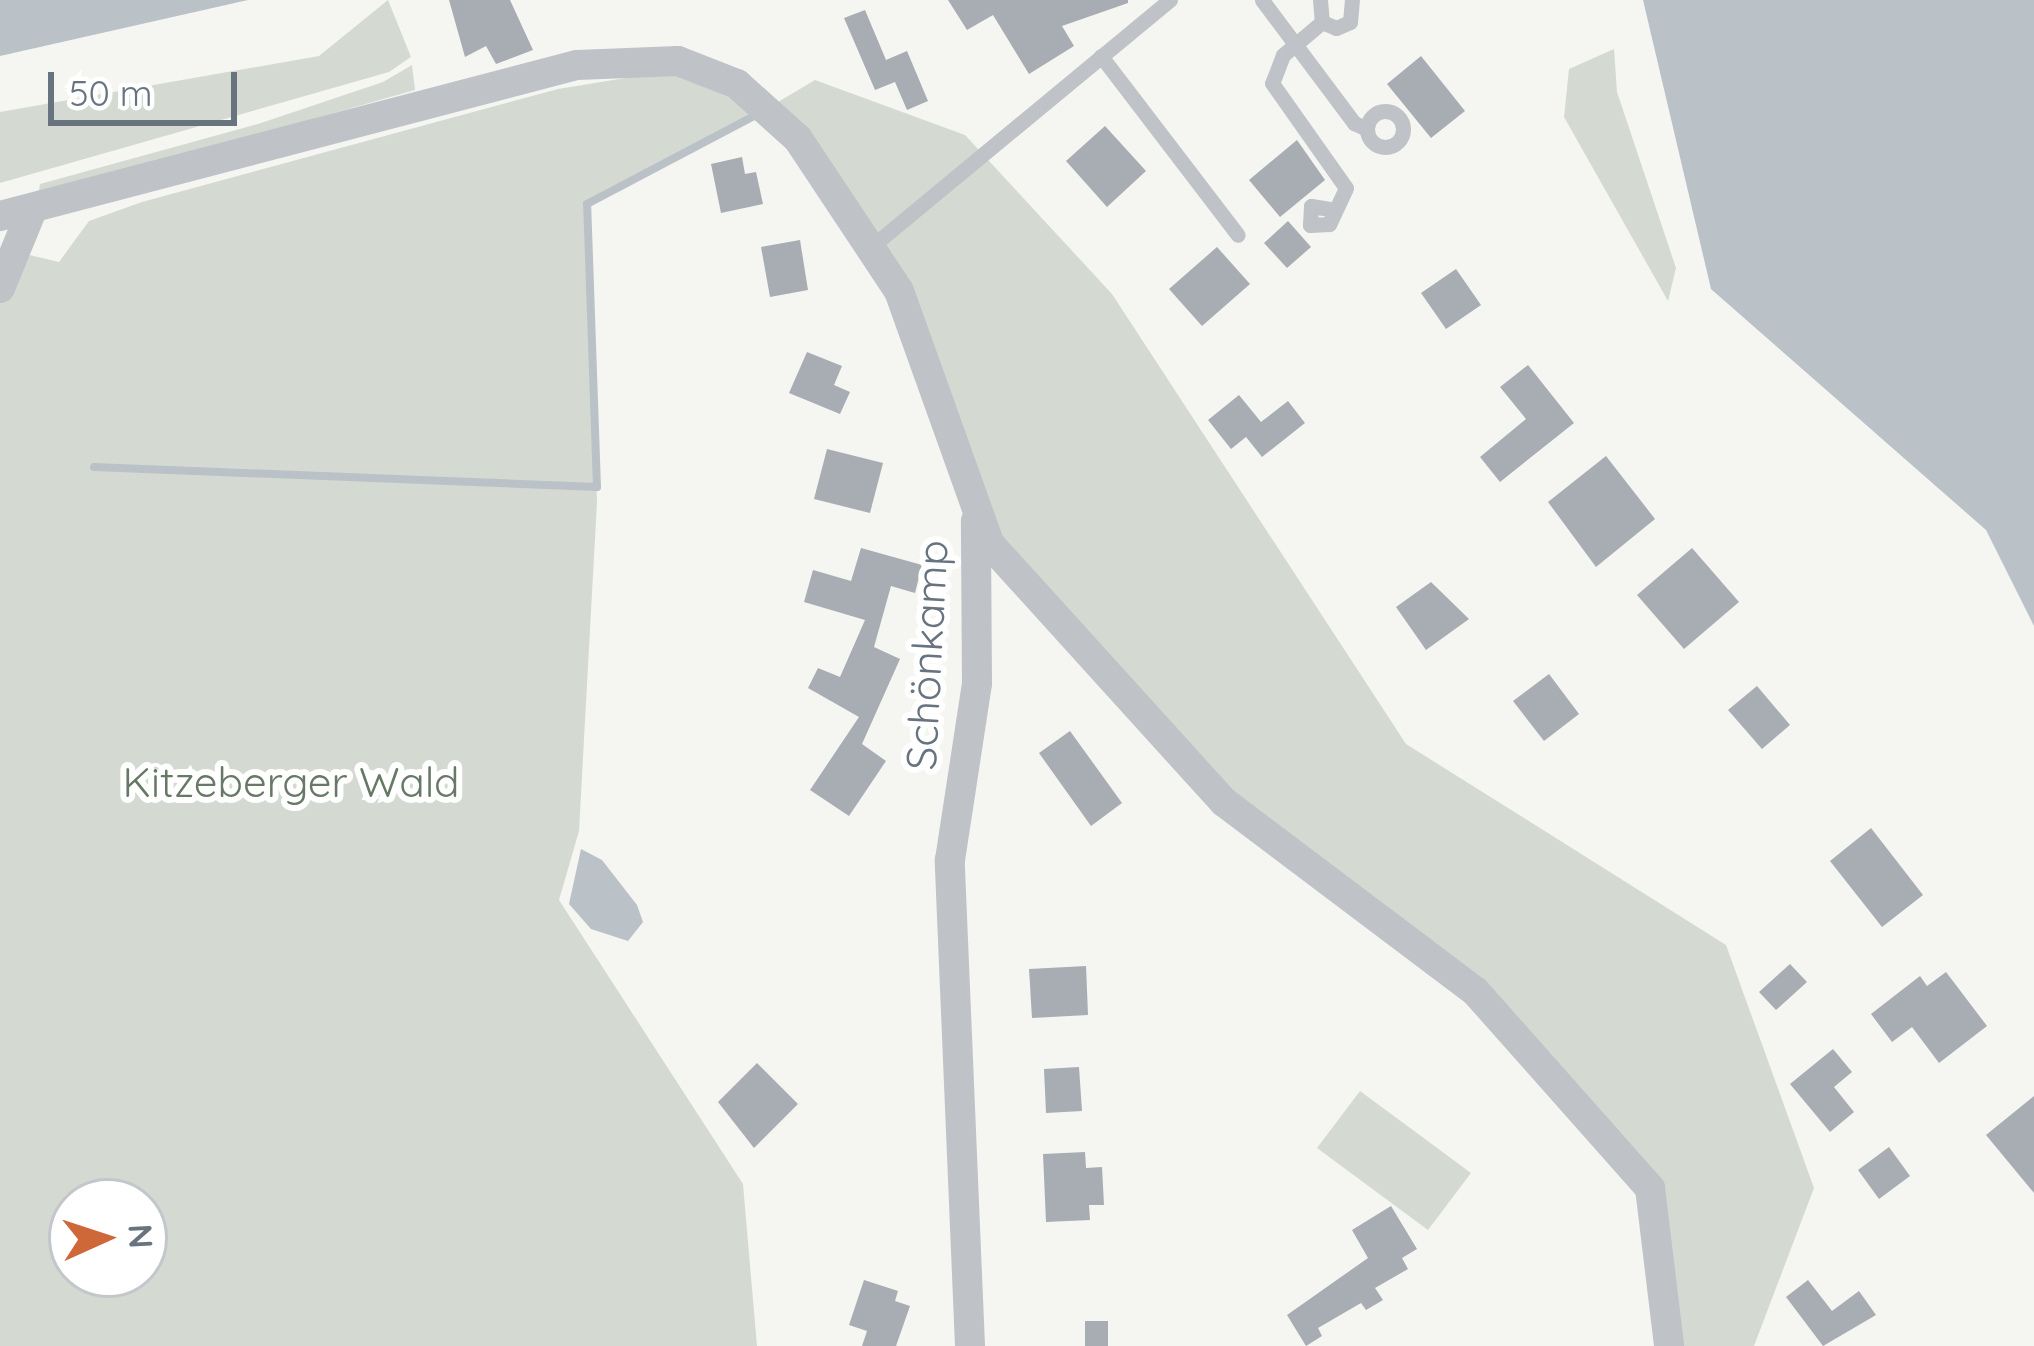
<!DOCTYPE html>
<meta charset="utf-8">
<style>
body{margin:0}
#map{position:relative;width:2034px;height:1346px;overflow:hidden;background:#f5f5f2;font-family:Quicksand,sans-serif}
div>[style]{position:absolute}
.green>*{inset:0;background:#d4dad2}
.water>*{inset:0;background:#bac2c8}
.stream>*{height:8px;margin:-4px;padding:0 4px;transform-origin:4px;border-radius:4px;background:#bac2c8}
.building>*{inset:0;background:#a7adb2}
.lane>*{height:15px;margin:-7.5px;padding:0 7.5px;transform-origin:7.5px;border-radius:7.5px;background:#bfc2c6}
.lane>.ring{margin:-7.5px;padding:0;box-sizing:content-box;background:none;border:15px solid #bfc2c6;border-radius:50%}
.street>*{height:30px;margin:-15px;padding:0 15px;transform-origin:15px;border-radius:15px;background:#bfc2c6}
span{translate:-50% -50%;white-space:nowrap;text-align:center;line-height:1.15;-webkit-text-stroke:12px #fff;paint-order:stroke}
.street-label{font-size:42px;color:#687380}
.park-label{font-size:42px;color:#687866}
.north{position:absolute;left:48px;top:1178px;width:120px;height:120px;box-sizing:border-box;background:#fff;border:3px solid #c3c7cc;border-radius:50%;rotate:87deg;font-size:33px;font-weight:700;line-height:48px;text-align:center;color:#687380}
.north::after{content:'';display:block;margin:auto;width:42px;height:54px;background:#cf6838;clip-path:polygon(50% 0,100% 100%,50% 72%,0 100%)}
.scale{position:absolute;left:48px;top:72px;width:189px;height:54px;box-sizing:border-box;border:6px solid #687380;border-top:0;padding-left:15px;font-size:36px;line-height:42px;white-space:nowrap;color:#687380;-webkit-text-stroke:9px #fff;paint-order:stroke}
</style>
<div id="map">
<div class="green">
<div style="clip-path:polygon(388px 0,411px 57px,389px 72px,0 183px,0 112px,319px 56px)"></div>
<div style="clip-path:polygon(1614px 49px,1617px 92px,1676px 268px,1668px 301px,1564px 117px,1569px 69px)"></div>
<div style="clip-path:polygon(412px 65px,415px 90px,38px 197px,40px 184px,258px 124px,383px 82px)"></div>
<div style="clip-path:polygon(evenodd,650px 74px,700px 77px,756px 115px,587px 204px,597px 502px,579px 831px,559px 900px,743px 1184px,757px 1346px,0 1346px,0 248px,59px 262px,89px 221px,142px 202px,558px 89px,650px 74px,72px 1202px,144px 1202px,144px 1274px,72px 1274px,72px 1202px)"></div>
<div style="clip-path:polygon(815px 80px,965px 135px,1112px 294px,1406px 744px,1726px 945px,1814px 1188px,1754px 1346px,1674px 1346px,1655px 1188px,1481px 977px,1231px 794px,985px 516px,929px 343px,778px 102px)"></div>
<div style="clip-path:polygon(1360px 1091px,1471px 1173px,1428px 1230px,1317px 1148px)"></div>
</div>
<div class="water">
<div style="clip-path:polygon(0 0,248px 0,0 56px)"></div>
<div style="clip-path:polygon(1643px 0,2034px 0,2034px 626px,1986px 530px,1711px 289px)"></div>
<div style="clip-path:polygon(581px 849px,602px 860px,637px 905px,643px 922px,628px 941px,591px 929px,569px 904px)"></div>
</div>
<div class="stream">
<div style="left:94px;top:467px;width:503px;rotate:2.28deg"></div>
<div style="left:597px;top:487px;width:283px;rotate:-92deg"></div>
<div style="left:587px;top:204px;width:191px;rotate:-27.8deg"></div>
</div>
<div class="building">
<div style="clip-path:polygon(449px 0,510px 0,533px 50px,496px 64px,486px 46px,465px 57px)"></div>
<div style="clip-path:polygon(948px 0,1128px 0,1128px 3px,1062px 26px,1074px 46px,1029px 74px,993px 15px,967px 30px)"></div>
<div style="clip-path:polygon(865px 10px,886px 60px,907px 51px,928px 101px,907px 110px,895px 82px,875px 90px,844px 18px)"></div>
<div style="clip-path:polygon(1421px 56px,1465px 111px,1431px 138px,1387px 84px)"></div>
<div style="clip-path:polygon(1105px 126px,1146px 171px,1107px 207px,1066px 161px)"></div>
<div style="clip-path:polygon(1297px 140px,1325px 180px,1280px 217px,1249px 180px)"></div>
<div style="clip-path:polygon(742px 157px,745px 174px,756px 172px,763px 204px,721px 213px,711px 164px)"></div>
<div style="clip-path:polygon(1288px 221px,1311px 247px,1287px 268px,1264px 243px)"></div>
<div style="clip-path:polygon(800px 240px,808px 290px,770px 297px,761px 247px)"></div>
<div style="clip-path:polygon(1217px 247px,1250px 284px,1202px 326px,1169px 289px)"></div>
<div style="clip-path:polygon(1456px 269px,1481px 305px,1446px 329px,1421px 293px)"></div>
<div style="clip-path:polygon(807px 352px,842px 366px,834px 385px,850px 392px,840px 414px,789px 393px)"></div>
<div style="clip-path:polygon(1528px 365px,1574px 423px,1500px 482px,1480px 457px,1526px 419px,1500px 387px)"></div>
<div style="clip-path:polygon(1239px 395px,1261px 422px,1288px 401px,1305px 423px,1262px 457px,1246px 437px,1231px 449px,1208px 420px)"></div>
<div style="clip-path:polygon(827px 449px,883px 463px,870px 513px,814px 499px)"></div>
<div style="clip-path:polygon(1606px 456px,1655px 519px,1596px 567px,1548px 502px)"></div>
<div style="clip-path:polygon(861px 548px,922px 565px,915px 593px,891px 586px,874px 647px,900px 659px,862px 744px,886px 761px,849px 816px,810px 790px,859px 717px,808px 688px,818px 668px,840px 677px,865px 620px,804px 602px,813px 570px,851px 581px)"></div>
<div style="clip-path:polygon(1692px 548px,1739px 602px,1684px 649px,1637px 595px)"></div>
<div style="clip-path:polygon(1431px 582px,1469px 619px,1426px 650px,1396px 607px)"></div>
<div style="clip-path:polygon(1549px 674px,1579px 714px,1544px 741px,1513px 701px)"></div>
<div style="clip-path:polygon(1757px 686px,1790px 725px,1762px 749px,1728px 710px)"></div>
<div style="clip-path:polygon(1070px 731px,1122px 803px,1091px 826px,1039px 753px)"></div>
<div style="clip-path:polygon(1871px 828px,1923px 895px,1882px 927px,1830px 861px)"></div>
<div style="clip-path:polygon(1790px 964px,1807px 982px,1776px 1010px,1759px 992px)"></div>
<div style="clip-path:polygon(1086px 966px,1088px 1015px,1032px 1018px,1029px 969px)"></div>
<div style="clip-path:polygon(1946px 972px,1987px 1026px,1939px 1063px,1912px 1027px,1892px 1042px,1871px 1014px,1920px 976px,1927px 986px)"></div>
<div style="clip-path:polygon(1833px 1049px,1852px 1072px,1834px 1087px,1854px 1112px,1830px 1132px,1790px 1084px)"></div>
<div style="clip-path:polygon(757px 1063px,798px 1104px,754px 1148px,718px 1102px)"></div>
<div style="clip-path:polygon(1079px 1067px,1082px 1111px,1046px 1113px,1044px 1069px)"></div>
<div style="clip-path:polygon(2034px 1096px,2034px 1193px,1986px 1135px)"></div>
<div style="clip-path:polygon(1889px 1147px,1910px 1176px,1879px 1199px,1858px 1170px)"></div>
<div style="clip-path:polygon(1085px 1152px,1086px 1168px,1102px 1167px,1104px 1205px,1089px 1205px,1090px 1220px,1046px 1222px,1043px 1154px)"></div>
<div style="clip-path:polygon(1391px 1206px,1417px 1249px,1402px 1258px,1408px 1269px,1375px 1288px,1383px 1300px,1366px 1310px,1361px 1303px,1318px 1328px,1322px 1336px,1306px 1346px,1287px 1315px,1368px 1258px,1352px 1230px)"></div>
<div style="clip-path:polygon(864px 1280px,898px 1291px,895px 1301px,910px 1306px,896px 1346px,862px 1346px,867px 1331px,849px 1325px)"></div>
<div style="clip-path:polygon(1808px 1280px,1832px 1311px,1859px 1291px,1876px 1315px,1823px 1346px,1786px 1297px)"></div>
<div style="clip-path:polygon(1085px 1321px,1108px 1321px,1108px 1346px,1085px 1346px)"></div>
</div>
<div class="lane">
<div style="left:1262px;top:0;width:154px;rotate:53.2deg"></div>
<div style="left:1354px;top:123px;width:14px;rotate:25deg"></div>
<div style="left:1320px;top:0;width:22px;rotate:85deg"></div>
<div style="left:1322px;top:22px;width:15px;rotate:23deg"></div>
<div style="left:1336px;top:28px;width:15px;rotate:-23deg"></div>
<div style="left:1350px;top:22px;width:22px;rotate:-85deg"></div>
<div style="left:1322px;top:22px;width:51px;rotate:139.8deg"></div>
<div style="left:1283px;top:55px;width:30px;rotate:111deg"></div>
<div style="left:1272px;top:83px;width:128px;rotate:54.8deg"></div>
<div style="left:1346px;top:188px;width:40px;rotate:115deg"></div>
<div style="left:1329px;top:224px;width:19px;rotate:177deg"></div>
<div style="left:1310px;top:225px;width:19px;rotate:-87deg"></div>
<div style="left:1311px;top:206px;width:19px;rotate:9deg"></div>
<div style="left:1101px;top:56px;width:225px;rotate:52.6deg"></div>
<div class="ring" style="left:1367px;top:111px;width:21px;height:21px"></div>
<div style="left:871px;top:247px;width:388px;rotate:-39.6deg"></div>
</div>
<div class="street">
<div style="left:0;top:216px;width:596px;rotate:-14.67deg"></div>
<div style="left:577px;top:65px;width:101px;rotate:-2.3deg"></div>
<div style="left:678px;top:61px;width:63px;rotate:21.3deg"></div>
<div style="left:737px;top:84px;width:82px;rotate:42deg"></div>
<div style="left:798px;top:139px;width:182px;rotate:56.4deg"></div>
<div style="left:899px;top:291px;width:268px;rotate:70.3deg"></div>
<div style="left:989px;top:543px;width:350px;rotate:47.8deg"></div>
<div style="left:1224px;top:802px;width:314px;rotate:37deg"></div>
<div style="left:1475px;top:991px;width:264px;rotate:48.4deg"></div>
<div style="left:1650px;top:1188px;width:159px;rotate:83.1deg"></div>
<div style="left:0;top:288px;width:84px;rotate:-67.7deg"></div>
<div style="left:970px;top:1346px;width:486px;rotate:-92.4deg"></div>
<div style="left:950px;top:860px;width:179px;rotate:-81.3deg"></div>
<div style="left:977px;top:683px;width:162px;rotate:-90.4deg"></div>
</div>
<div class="street-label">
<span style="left:927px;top:655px;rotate:-87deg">Schönkamp</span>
</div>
<div class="park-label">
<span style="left:291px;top:782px">Kitzeberger Wald</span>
</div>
<div class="north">N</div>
<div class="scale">50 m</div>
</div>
